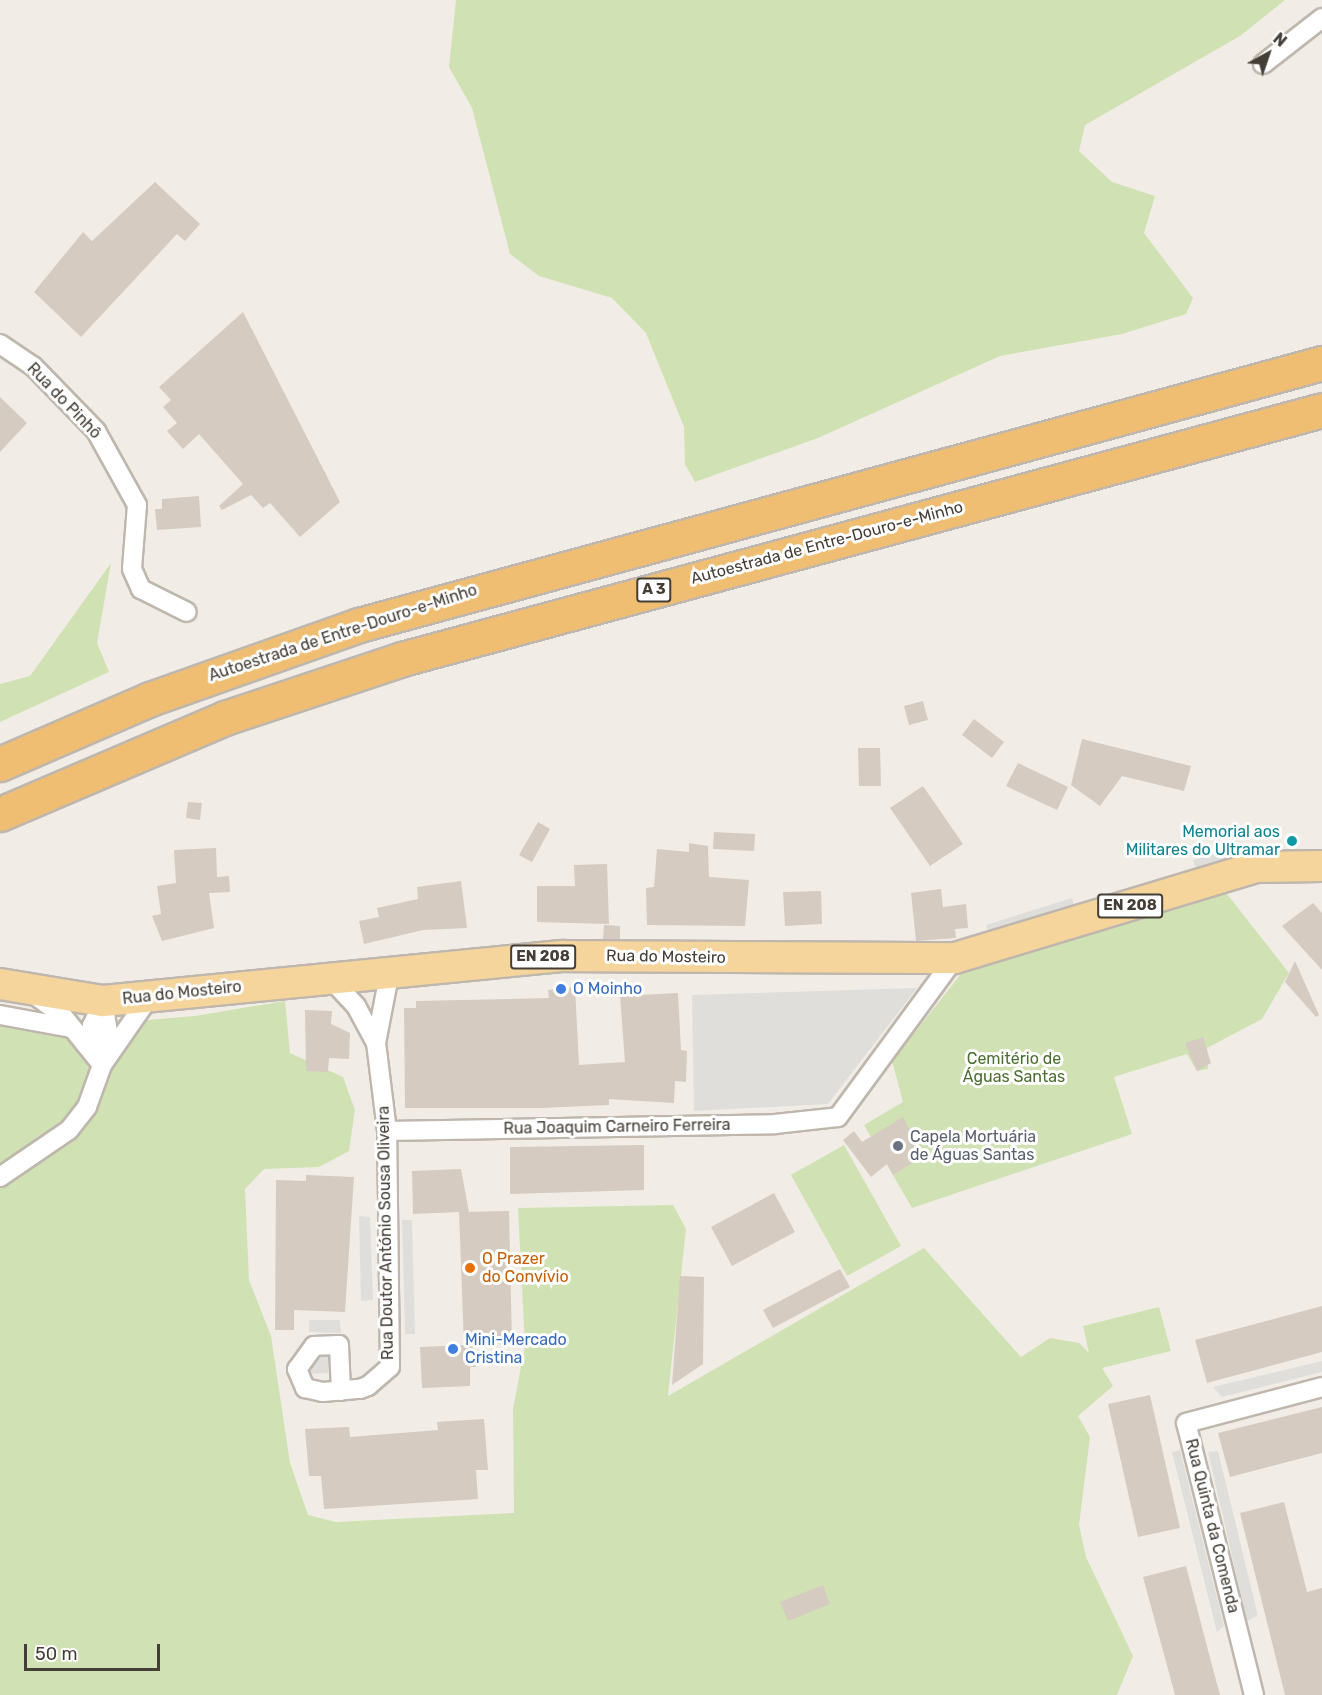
<!DOCTYPE html>
<meta charset="utf-8">
<style>
body{margin:0}
#map{position:relative;width:1322px;height:1695px;overflow:hidden;background:#f1ede6;font-family:Rubik,sans-serif}
div>[style]{position:absolute}
.green>*{inset:0;background:#d0e2b3}
.parking>*{inset:0;background:#e0dedb}
.building>*{inset:0;background:#d5cbc0}
.roads{filter:drop-shadow(2px 0 #bfb7ad) drop-shadow(-2px 0 #bfb7ad) drop-shadow(0 2px #bfb7ad) drop-shadow(0 -2px #bfb7ad)}
.street>*{height:18px;margin:-9px;padding:0 9px;transform-origin:9px;border-radius:9px;background:#fff}
.primary>*{height:30px;margin:-15px;padding:0 15px;transform-origin:15px;border-radius:15px;background:#f5d59c}
.highway>*{height:33px;margin:-16.5px;padding:0 16.5px;transform-origin:16.5px;border-radius:16.5px;background:#f0be73}
.dots>*{width:16px;height:16px;translate:-50% -50%;box-sizing:border-box;border:3px solid #fff;border-radius:50%}
span{translate:-50% -50%;white-space:nowrap;text-align:center;line-height:1.15;-webkit-text-stroke:6px #fff;paint-order:stroke}
.shield-label span{padding:2px 4px;background:#fff;border:2px solid;border-radius:4px;-webkit-text-stroke-width:0}
.shield-label{font-size:15px;color:#443e36;font-weight:700}
.street-label{font-size:16px;color:#443e36}
.culture-label{font-size:16px;color:#0d838f}
.right{translate:-100% -50%;text-align:right}
.shop-label{font-size:16px;color:#366cbe}
.left{translate:0 -50%;text-align:left}
.park-label{font-size:16px;color:#4c702f}
.worship-label{font-size:16px;color:#5b616d}
.food-label{font-size:16px;color:#c56008}
.north{position:absolute;left:1238px;top:24px;width:60px;height:60px;-webkit-text-stroke:4px #fff;paint-order:stroke;rotate:40deg;font-size:16px;font-weight:700;line-height:24px;text-align:center;color:#443e36}
.north::after{content:'';display:block;margin:auto;width:21px;height:27px;background:#443e36;clip-path:polygon(50% 0,100% 100%,50% 72%,0 100%)}
.scale{position:absolute;left:24px;top:1644px;width:136px;height:27px;box-sizing:border-box;border:3px solid #443e36;border-top:0;padding-left:8px;font-size:18px;line-height:21px;white-space:nowrap;color:#443e36;-webkit-text-stroke:4px #fff;paint-order:stroke}
</style>
<div id="map">
<div class="green">
<div style="clip-path:polygon(456px 0,1285px 0,1240px 36px,1085px 125px,1079px 151px,1112px 182px,1155px 196px,1144px 233px,1193px 298px,1186px 314px,1122px 334px,1000px 356px,818px 438px,695px 482px,685px 464px,684px 427px,646px 333px,612px 298px,539px 276px,510px 254px,472px 108px,449px 67px)"></div>
<div style="clip-path:polygon(111px 563px,97px 643px,109px 672px,0 722px,0 684px,30px 676px)"></div>
<div style="clip-path:polygon(1227px 894px,1289px 973px,1262px 1019px,1207px 1048px,1208px 1069px,1197px 1071px,1187px 1054px,1114px 1077px,1132px 1134px,912px 1208px,864px 1125px,903px 1102px,892px 1061px,965px 969px)"></div>
<div style="clip-path:polygon(285px 1001px,290px 1053px,343px 1077px,355px 1110px,349px 1151px,319px 1167px,264px 1169px,245px 1189px,249px 1280px,271px 1336px,290px 1463px,308px 1515px,336px 1522px,514px 1513px,513px 1409px,525px 1346px,518px 1208px,673px 1205px,686px 1229px,668px 1396px,924px 1248px,1021px 1357px,1050px 1338px,1079px 1343px,1089px 1353px,1083px 1326px,1159px 1307px,1171px 1351px,1102px 1368px,1113px 1386px,1078px 1416px,1090px 1437px,1079px 1525px,1086px 1557px,1133px 1656px,1117px 1695px,0 1695px,0 1016px,44px 1029px,195px 1016px)"></div>
<div style="clip-path:polygon(844px 1145px,901px 1246px,847px 1276px,791px 1175px)"></div>
</div>
<div class="parking">
<div style="clip-path:polygon(1259px 842px,1264px 858px,1198px 875px,1193px 860px)"></div>
<div style="clip-path:polygon(1072px 898px,1076px 913px,991px 940px,986px 925px)"></div>
<div style="clip-path:polygon(917px 988px,828px 1104px,694px 1111px,692px 995px)"></div>
<div style="clip-path:polygon(359px 1216px,370px 1217px,373px 1300px,361px 1301px)"></div>
<div style="clip-path:polygon(402px 1220px,412px 1220px,415px 1334px,405px 1334px)"></div>
<div style="clip-path:polygon(309px 1320px,340px 1320px,341px 1333px,309px 1332px)"></div>
<div style="clip-path:polygon(317px 1349px,345px 1349px,348px 1372px,308px 1374px,308px 1362px,318px 1361px)"></div>
<div style="clip-path:polygon(1322px 1361px,1322px 1372px,1222px 1397px,1213px 1387px)"></div>
<div style="clip-path:polygon(1180px 1450px,1224px 1626px,1217px 1632px,1172px 1452px)"></div>
<div style="clip-path:polygon(1218px 1451px,1258px 1616px,1247px 1621px,1208px 1452px)"></div>
</div>
<div class="building">
<div style="clip-path:polygon(155px 182px,200px 224px,185px 241px,177px 234px,81px 337px,34px 292px,83px 232px,92px 241px)"></div>
<div style="clip-path:polygon(243px 312px,340px 502px,300px 537px,270px 503px,263px 508px,251px 495px,222px 510px,219px 506px,243px 484px,199px 434px,183px 449px,167px 431px,177px 423px,163px 407px,171px 400px,159px 387px)"></div>
<div style="clip-path:polygon(0 397px,27px 423px,0 452px)"></div>
<div style="clip-path:polygon(199px 496px,201px 527px,157px 530px,155px 509px,162px 509px,162px 499px)"></div>
<div style="clip-path:polygon(923px 701px,928px 720px,909px 725px,904px 706px)"></div>
<div style="clip-path:polygon(974px 719px,1004px 742px,992px 758px,962px 735px)"></div>
<div style="clip-path:polygon(1082px 739px,1191px 766px,1184px 791px,1122px 776px,1100px 806px,1071px 785px)"></div>
<div style="clip-path:polygon(858px 748px,880px 748px,881px 786px,859px 786px)"></div>
<div style="clip-path:polygon(1018px 763px,1068px 787px,1057px 810px,1006px 786px)"></div>
<div style="clip-path:polygon(923px 786px,963px 844px,930px 866px,890px 808px)"></div>
<div style="clip-path:polygon(188px 802px,202px 803px,200px 820px,186px 818px)"></div>
<div style="clip-path:polygon(538px 822px,550px 829px,532px 862px,519px 855px)"></div>
<div style="clip-path:polygon(714px 832px,755px 834px,754px 851px,713px 849px)"></div>
<div style="clip-path:polygon(689px 843px,708px 846px,709px 877px,749px 880px,745px 926px,647px 925px,646px 888px,654px 887px,657px 849px,689px 852px)"></div>
<div style="clip-path:polygon(216px 848px,217px 877px,229px 876px,230px 892px,209px 893px,214px 928px,162px 941px,152px 916px,161px 914px,157px 886px,176px 883px,174px 850px)"></div>
<div style="clip-path:polygon(607px 864px,609px 924px,537px 922px,537px 886px,575px 886px,574px 865px)"></div>
<div style="clip-path:polygon(461px 881px,467px 928px,423px 930px,364px 944px,359px 921px,379px 917px,377px 908px,418px 899px,417px 887px)"></div>
<div style="clip-path:polygon(941px 889px,943px 907px,966px 904px,968px 928px,955px 929px,956px 938px,916px 941px,911px 893px)"></div>
<div style="clip-path:polygon(821px 891px,822px 924px,785px 926px,783px 892px)"></div>
<div style="clip-path:polygon(1313px 903px,1322px 913px,1322px 970px,1282px 926px)"></div>
<div style="clip-path:polygon(604px 925px,620px 926px,620px 939px,603px 939px)"></div>
<div style="clip-path:polygon(1295px 961px,1319px 1015px,1316px 1017px,1285px 982px)"></div>
<div style="clip-path:polygon(575px 987px,579px 1065px,625px 1062px,620px 996px,678px 993px,681px 1050px,687px 1051px,686px 1082px,675px 1081px,674px 1103px,609px 1099px,609px 1105px,540px 1108px,405px 1108px,404px 1008px,416px 1008px,416px 1001px,549px 998px,548px 990px)"></div>
<div style="clip-path:polygon(305px 1010px,332px 1011px,331px 1024px,350px 1033px,349px 1059px,329px 1058px,328px 1072px,306px 1071px)"></div>
<div style="clip-path:polygon(1203px 1037px,1211px 1063px,1197px 1071px,1185px 1043px)"></div>
<div style="clip-path:polygon(903px 1117px,924px 1156px,893px 1175px,887px 1164px,871px 1177px,843px 1140px,854px 1131px,862px 1142px)"></div>
<div style="clip-path:polygon(644px 1145px,644px 1190px,510px 1194px,510px 1147px)"></div>
<div style="clip-path:polygon(461px 1169px,469px 1212px,460px 1212px,509px 1211px,512px 1343px,473px 1345px,476px 1367px,470px 1367px,470px 1386px,422px 1388px,420px 1347px,464px 1345px,459px 1212px,413px 1214px,412px 1171px)"></div>
<div style="clip-path:polygon(306px 1175px,354px 1177px,345px 1312px,294px 1310px,294px 1330px,275px 1330px,276px 1180px,306px 1181px)"></div>
<div style="clip-path:polygon(774px 1193px,795px 1232px,732px 1266px,711px 1227px)"></div>
<div style="clip-path:polygon(840px 1269px,850px 1287px,773px 1328px,763px 1310px)"></div>
<div style="clip-path:polygon(680px 1276px,704px 1277px,703px 1364px,672px 1385px)"></div>
<div style="clip-path:polygon(1322px 1306px,1322px 1352px,1207px 1383px,1195px 1340px)"></div>
<div style="clip-path:polygon(1150px 1395px,1180px 1528px,1138px 1537px,1108px 1404px)"></div>
<div style="clip-path:polygon(1322px 1407px,1322px 1453px,1230px 1477px,1218px 1433px)"></div>
<div style="clip-path:polygon(484px 1419px,488px 1470px,476px 1470px,478px 1499px,324px 1509px,321px 1476px,309px 1476px,305px 1429px,349px 1427px,350px 1437px,438px 1430px,437px 1422px)"></div>
<div style="clip-path:polygon(1284px 1502px,1307px 1592px,1322px 1588px,1322px 1695px,1285px 1695px,1240px 1513px)"></div>
<div style="clip-path:polygon(1186px 1566px,1209px 1654px,1220px 1695px,1175px 1695px,1143px 1577px)"></div>
<div style="clip-path:polygon(823px 1585px,830px 1604px,788px 1621px,780px 1602px)"></div>
</div>
<div class="roads">
<div class="street">
<div style="left:1263px;top:64px;width:75px;rotate:-37.9deg"></div>
<div style="left:0;top:344px;width:40px;rotate:34deg"></div>
<div style="left:33px;top:366px;width:91px;rotate:45.9deg"></div>
<div style="left:96px;top:431px;width:85px;rotate:61deg"></div>
<div style="left:137px;top:505px;width:64px;rotate:94.5deg"></div>
<div style="left:132px;top:569px;width:22px;rotate:66deg"></div>
<div style="left:141px;top:589px;width:51px;rotate:26.6deg"></div>
<div style="left:329px;top:977px;width:40px;rotate:47deg"></div>
<div style="left:356px;top:1006px;width:42px;rotate:61.6deg"></div>
<div style="left:376px;top:1043px;width:74px;rotate:-79.1deg"></div>
<div style="left:35px;top:995px;width:34px;rotate:37deg"></div>
<div style="left:62px;top:1015px;width:64px;rotate:51.3deg"></div>
<div style="left:103px;top:1001px;width:51px;rotate:80.9deg"></div>
<div style="left:0;top:1015px;width:72px;rotate:10.4deg"></div>
<div style="left:98px;top:1055px;width:30px;rotate:-102deg"></div>
<div style="left:92px;top:1026px;width:27px;rotate:-66deg"></div>
<div style="left:387px;top:1131px;width:388px;rotate:-1deg"></div>
<div style="left:775px;top:1124px;width:63px;rotate:-6.3deg"></div>
<div style="left:838px;top:1117px;width:197px;rotate:-53.7deg"></div>
<div style="left:0;top:1177px;width:83px;rotate:-34.3deg"></div>
<div style="left:69px;top:1130px;width:29px;rotate:-52deg"></div>
<div style="left:87px;top:1107px;width:45px;rotate:-70.3deg"></div>
<div style="left:102px;top:1065px;width:84px;rotate:-55.2deg"></div>
<div style="left:341px;top:1391px;width:46px;rotate:-92.5deg"></div>
<div style="left:339px;top:1345px;width:25px;rotate:178deg"></div>
<div style="left:314px;top:1346px;width:29px;rotate:126deg"></div>
<div style="left:297px;top:1369px;width:21px;rotate:67deg"></div>
<div style="left:305px;top:1388px;width:18px;rotate:13deg"></div>
<div style="left:323px;top:1392px;width:37px;rotate:-5deg"></div>
<div style="left:360px;top:1389px;width:9px;rotate:-21deg"></div>
<div style="left:368px;top:1386px;width:29px;rotate:-41deg"></div>
<div style="left:390px;top:1367px;width:236px;rotate:-90.7deg"></div>
<div style="left:387px;top:1131px;width:89px;rotate:-97.1deg"></div>
<div style="left:1254px;top:1695px;width:280px;rotate:-104deg"></div>
<div style="left:1186px;top:1423px;width:141px;rotate:-14.8deg"></div>
</div>
<div class="primary">
<div style="left:0;top:984px;width:104px;rotate:9.4deg"></div>
<div style="left:103px;top:1001px;width:461px;rotate:-5.6deg"></div>
<div style="left:562px;top:956px;width:393px;rotate:0.3deg"></div>
<div style="left:955px;top:958px;width:314px;rotate:-16.8deg"></div>
<div style="left:1256px;top:867px;width:66px;rotate:-0.9deg"></div>
</div>
<div class="highway">
<div style="left:0;top:764px;width:163px;rotate:-23.4deg"></div>
<div style="left:150px;top:699px;width:222px;rotate:-19.5deg"></div>
<div style="left:359px;top:625px;width:998px;rotate:-15.22deg"></div>
<div style="left:0;top:814px;width:245px;rotate:-23.1deg"></div>
<div style="left:225px;top:718px;width:187px;rotate:-18.4deg"></div>
<div style="left:402px;top:659px;width:953px;rotate:-15.14deg"></div>
</div>
</div>
<div class="dots">
<div style="left:1292px;top:841px;background:#0f9aa8"></div>
<div style="left:561px;top:989px;background:#3f7fe0"></div>
<div style="left:898px;top:1146px;background:#6b7280"></div>
<div style="left:470px;top:1268px;background:#e8710a"></div>
<div style="left:453px;top:1349px;background:#3f7fe0"></div>
</div>
<div class="shield-label">
<span style="left:654px;top:590px">A 3</span>
<span style="left:1130px;top:906px">EN 208</span>
<span style="left:543px;top:957px">EN 208</span>
</div>
<div class="street-label">
<span style="left:64px;top:401px;rotate:46deg">Rua do Pinhô</span>
<span style="left:827px;top:543px;rotate:-15deg">Autoestrada de Entre-Douro-e-Minho</span>
<span style="left:343px;top:633px;rotate:-18deg">Autoestrada de Entre-Douro-e-Minho</span>
<span style="left:666px;top:957px;rotate:1deg">Rua do Mosteiro</span>
<span style="left:182px;top:993px;rotate:-6deg">Rua do Mosteiro</span>
<span style="left:617px;top:1127px;rotate:-1deg">Rua Joaquim Carneiro Ferreira</span>
<span style="left:386px;top:1233px;rotate:-91deg">Rua Doutor António Sousa Oliveira</span>
<span style="left:1212px;top:1526px;rotate:76deg">Rua Quinta da Comenda</span>
</div>
<div class="culture-label">
<span class="right" style="left:1280px;top:841px">Memorial aos<br>Militares do Ultramar</span>
</div>
<div class="shop-label">
<span class="left" style="left:573px;top:989px">O Moinho</span>
<span class="left" style="left:465px;top:1349px">Mini-Mercado<br>Cristina</span>
</div>
<div class="park-label">
<span style="left:1014px;top:1068px">Cemitério de<br>Águas Santas</span>
</div>
<div class="worship-label">
<span class="left" style="left:910px;top:1146px">Capela Mortuária<br>de Águas Santas</span>
</div>
<div class="food-label">
<span class="left" style="left:482px;top:1268px">O Prazer<br>do Convívio</span>
</div>
<div class="north">N</div>
<div class="scale">50 m</div>
</div>
